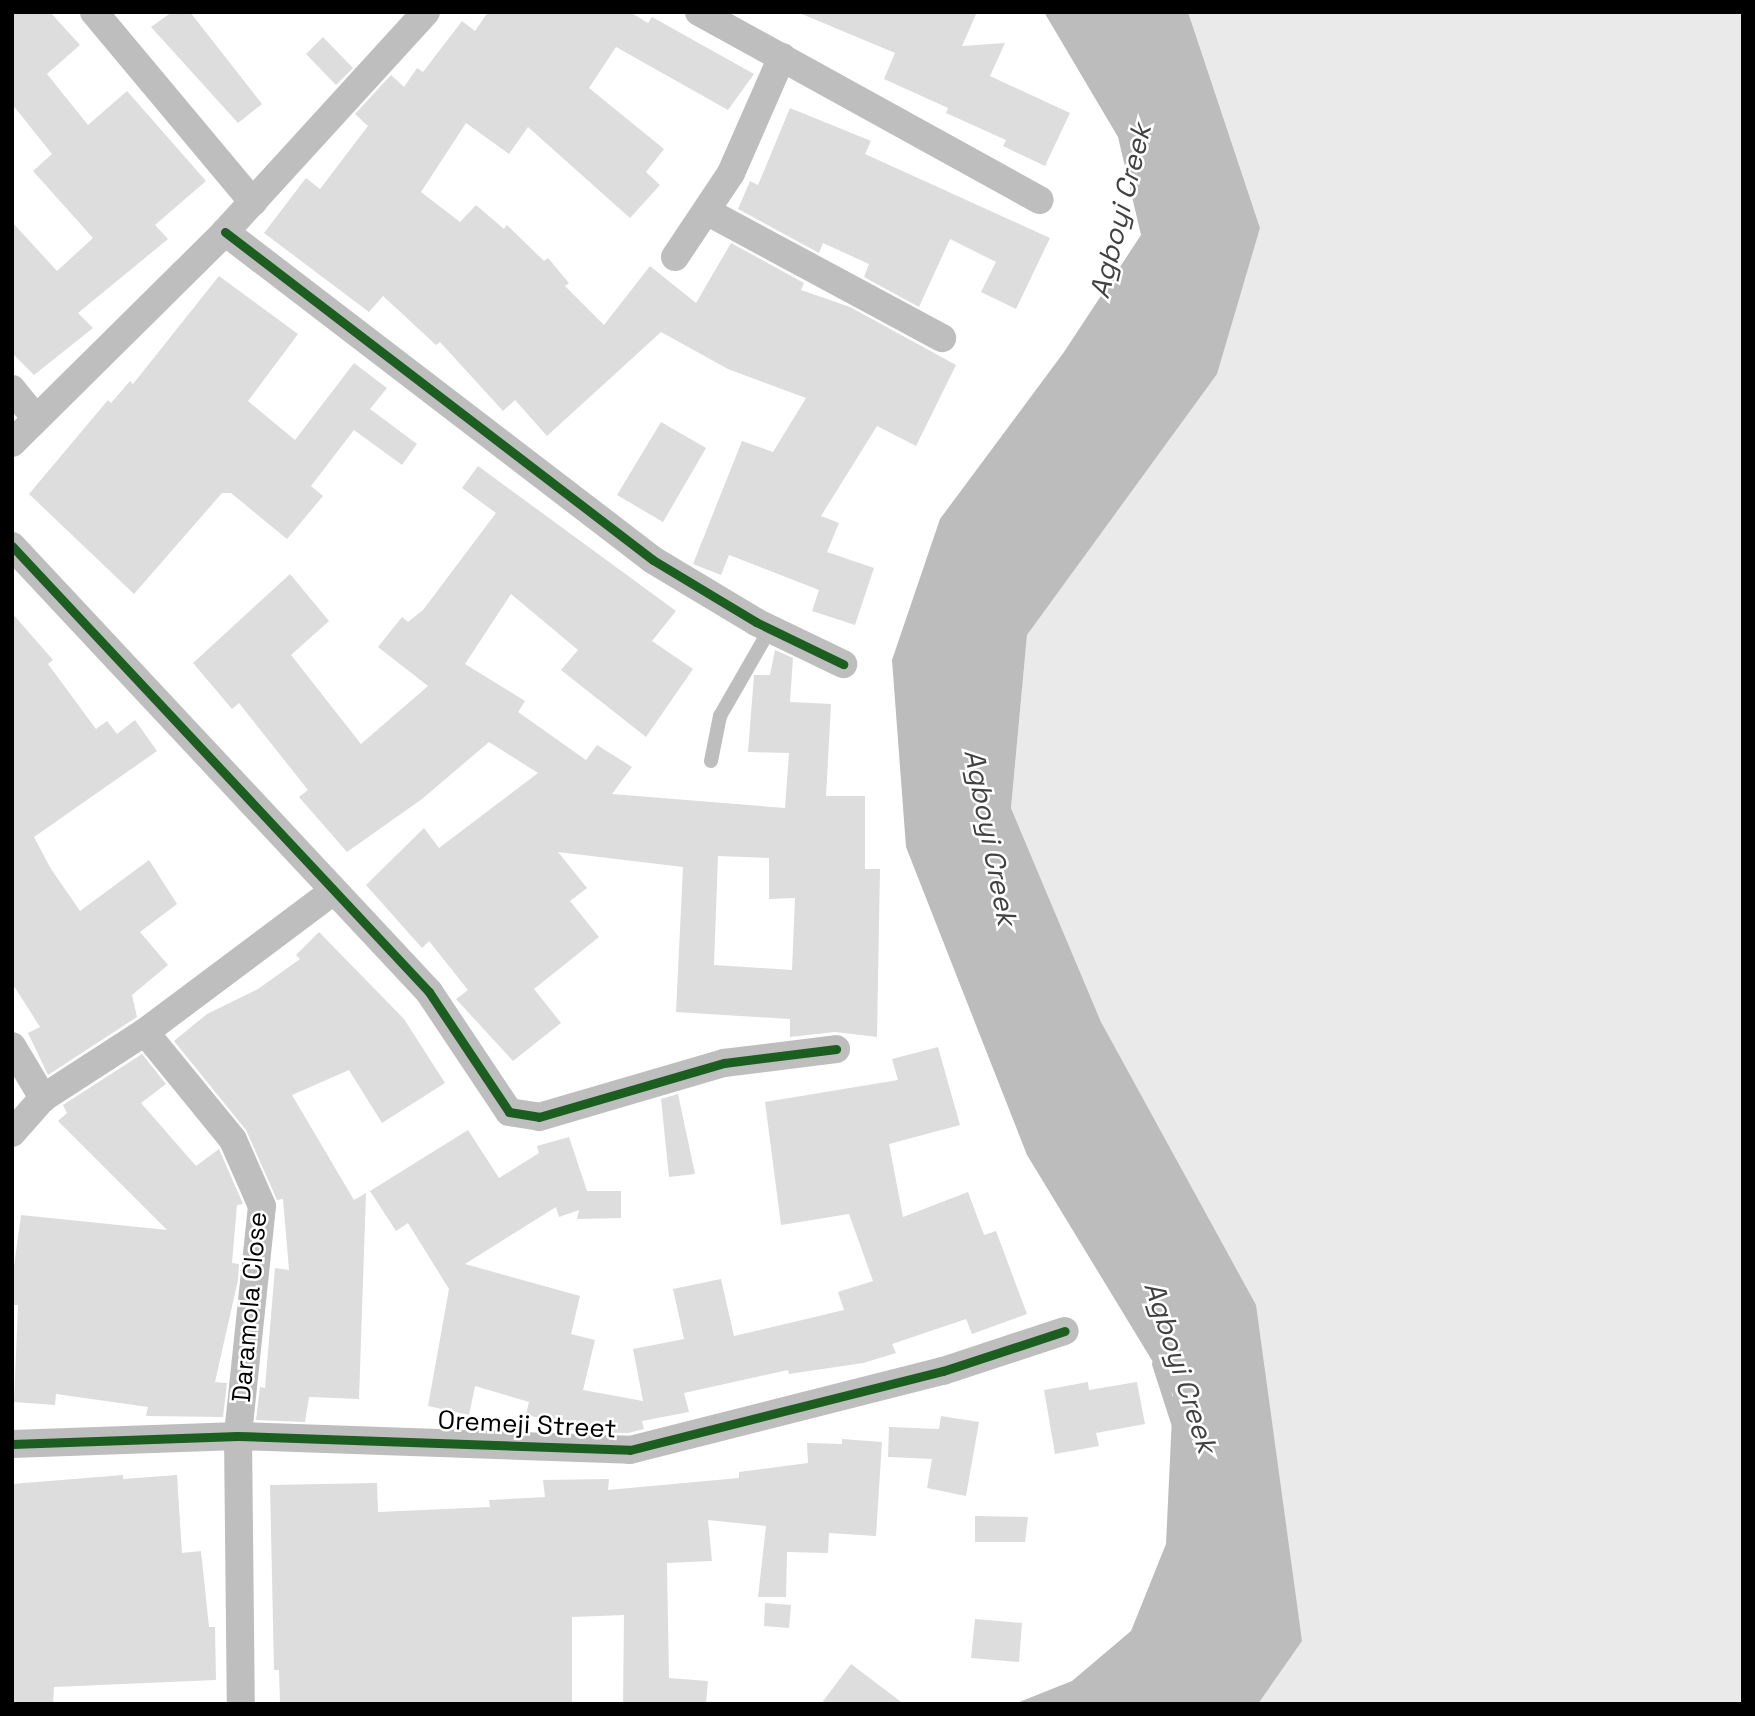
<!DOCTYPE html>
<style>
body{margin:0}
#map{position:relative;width:1755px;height:1716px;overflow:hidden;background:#fff;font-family:"Space Grotesk",sans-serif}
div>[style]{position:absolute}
.green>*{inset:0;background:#eaeaea}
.water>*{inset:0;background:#bcbcbc}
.stream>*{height:10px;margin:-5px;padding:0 5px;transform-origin:5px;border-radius:5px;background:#bcbcbc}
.building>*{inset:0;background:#ddd}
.lane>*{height:14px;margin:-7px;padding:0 7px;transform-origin:7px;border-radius:7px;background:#bebebe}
.street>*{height:28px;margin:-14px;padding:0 14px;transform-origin:14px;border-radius:14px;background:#bebebe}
.cycleway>*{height:9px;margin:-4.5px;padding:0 4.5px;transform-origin:4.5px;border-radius:4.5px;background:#1b5e20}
span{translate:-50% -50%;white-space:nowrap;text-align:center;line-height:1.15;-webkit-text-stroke:5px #fff;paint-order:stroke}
.street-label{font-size:26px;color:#000}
.water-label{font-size:28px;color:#414141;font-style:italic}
.frame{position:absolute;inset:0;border:14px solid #000;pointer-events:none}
</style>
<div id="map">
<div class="green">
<div style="clip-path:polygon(1188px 12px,1743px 12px,1743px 1704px,1258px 1704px,1302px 1641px,1101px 1022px,1011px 808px,1027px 635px,1216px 374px,1260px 228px)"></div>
</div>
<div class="water">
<div style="clip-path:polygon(1044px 12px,1188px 12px,1260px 228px,1217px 374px,1027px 635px,1011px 808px,1101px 1022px,1256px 1305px,1302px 1641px,1258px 1704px,1014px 1704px,1072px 1681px,1131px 1631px,1166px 1544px,1173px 1395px,1027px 1155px,906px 847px,892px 660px,940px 519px,1064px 352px,1141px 235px,1118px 137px)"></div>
</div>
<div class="stream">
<div style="left:1157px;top:1364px;width:62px;rotate:72.1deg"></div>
</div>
<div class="building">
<div style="clip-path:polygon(12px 12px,50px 12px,80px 45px,47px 74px,88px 125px,127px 91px,206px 181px,155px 225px,168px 239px,78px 313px,93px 328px,34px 375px,12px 353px,12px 222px,57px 271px,93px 238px,33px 171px,52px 154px,12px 104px)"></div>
<div style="clip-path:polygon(172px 12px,190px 12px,262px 104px,238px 123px,151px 27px)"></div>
<div style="clip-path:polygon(488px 12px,630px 12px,648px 23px,652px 17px,754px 74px,728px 110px,616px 47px,589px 88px,664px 149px,646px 172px,660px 185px,630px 218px,528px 127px,509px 154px,466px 123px,421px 192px,460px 222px,476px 205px,504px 229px,507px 225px,544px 261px,548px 258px,569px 283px,565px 286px,604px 325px,650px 266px,696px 303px,731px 243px,804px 283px,801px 290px,850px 307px,956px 365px,916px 446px,877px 426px,821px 516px,839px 523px,827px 552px,874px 568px,855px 625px,812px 611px,819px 590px,729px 555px,721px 575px,693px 564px,742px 441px,773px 452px,806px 398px,728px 369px,661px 332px,547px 436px,515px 400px,503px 411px,440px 342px,436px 345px,383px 296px,369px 312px,264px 233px,306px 178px,320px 189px,368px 126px,355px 114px,391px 75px,404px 87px,417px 68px,423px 72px,462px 21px,475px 31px)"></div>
<div style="clip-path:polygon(797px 12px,977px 12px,962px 46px,1005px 43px,990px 76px,1070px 113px,1045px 166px,1003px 146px,1006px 140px,946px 113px,948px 108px,884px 79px,895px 53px)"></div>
<div style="clip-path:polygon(323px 37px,353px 68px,336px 85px,306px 54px)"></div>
<div style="clip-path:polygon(790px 108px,871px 141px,865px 154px,1050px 238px,1016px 309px,981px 292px,996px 262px,950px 239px,919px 307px,864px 277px,869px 264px,823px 243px,819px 253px,738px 209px,750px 181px,758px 185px)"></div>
<div style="clip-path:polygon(219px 276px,298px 334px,248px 401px,295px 440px,354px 363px,387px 388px,370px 409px,417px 444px,402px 465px,354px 430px,311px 486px,323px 496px,287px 539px,231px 493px,222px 493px,134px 594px,29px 494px,108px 400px,111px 403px,130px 381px,133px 384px)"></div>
<div style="clip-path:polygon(661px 422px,706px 448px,663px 522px,617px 495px)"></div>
<div style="clip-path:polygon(evenodd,478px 466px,676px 611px,652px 641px,693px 669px,646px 737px,561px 670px,578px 650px,511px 594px,465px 664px,525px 701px,518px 712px,586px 760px,597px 745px,632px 767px,612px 794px,785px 808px,789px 753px,748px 752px,754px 675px,770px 675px,775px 650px,793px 658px,790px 702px,831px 704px,826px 796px,865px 796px,865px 869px,880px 869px,877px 1037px,835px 1032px,790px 1037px,790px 1019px,676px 1012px,683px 867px,558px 852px,587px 888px,570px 901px,599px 937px,534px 989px,561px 1023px,513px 1061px,456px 999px,468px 990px,429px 941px,422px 948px,366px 885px,424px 828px,439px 848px,538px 773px,489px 742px,422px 799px,347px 852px,299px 797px,308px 790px,239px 703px,232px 709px,193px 663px,290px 574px,329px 621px,291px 655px,361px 744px,428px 686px,378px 647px,402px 617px,408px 622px,423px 610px,496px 513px,462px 488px,478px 466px,718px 856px,769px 858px,769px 899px,795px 898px,792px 970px,714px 965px,718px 856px)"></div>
<div style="clip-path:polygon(12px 613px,53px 660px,48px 664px,96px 729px,107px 721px,117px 734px,135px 720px,157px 751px,34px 837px,51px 869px,80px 911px,149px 860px,177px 904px,140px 932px,168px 965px,132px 995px,137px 1017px,48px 1075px,28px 1033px,40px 1027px,12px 983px)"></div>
<div style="clip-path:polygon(319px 932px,404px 1019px,445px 1083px,382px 1123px,349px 1070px,292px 1095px,354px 1200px,366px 1193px,359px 1399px,309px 1397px,305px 1422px,256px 1420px,260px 1387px,265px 1388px,275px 1268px,289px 1270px,283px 1199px,277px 1200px,246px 1130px,174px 1041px,207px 1014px,258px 989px,300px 959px,296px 955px)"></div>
<div style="clip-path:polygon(938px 1047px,960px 1125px,889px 1144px,903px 1217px,968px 1192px,984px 1235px,996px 1231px,1027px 1314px,972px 1334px,966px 1319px,892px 1344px,896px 1353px,863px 1363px,789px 1374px,788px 1370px,684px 1393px,689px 1412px,642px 1421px,644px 1429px,628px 1433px,579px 1432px,526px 1414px,529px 1402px,475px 1386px,469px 1415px,428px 1406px,449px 1289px,408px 1223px,396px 1231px,370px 1191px,468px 1130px,499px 1178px,539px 1153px,537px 1146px,569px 1137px,587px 1191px,621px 1191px,621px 1218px,577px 1219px,579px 1210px,559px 1217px,556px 1207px,465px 1264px,580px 1296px,571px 1334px,595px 1340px,583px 1390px,643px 1401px,633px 1349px,684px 1339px,673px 1289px,721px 1279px,734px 1336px,844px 1310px,838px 1292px,873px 1281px,849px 1214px,781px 1225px,765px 1102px,898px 1080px,892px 1059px)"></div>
<div style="clip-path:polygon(142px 1054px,166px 1084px,141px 1103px,196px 1166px,219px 1149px,243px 1204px,237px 1205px,232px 1263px,239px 1264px,238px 1280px,215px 1382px,227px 1383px,223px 1417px,146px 1416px,148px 1407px,56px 1394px,55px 1405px,14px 1402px,18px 1305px,13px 1305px,14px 1266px,21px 1215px,167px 1230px,58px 1121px,67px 1113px,63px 1105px)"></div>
<div style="clip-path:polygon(678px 1094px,695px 1174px,669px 1177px,661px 1099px)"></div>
<div style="clip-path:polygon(1088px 1382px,1089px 1390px,1137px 1382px,1145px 1424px,1096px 1433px,1099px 1446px,1055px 1454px,1044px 1390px)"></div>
<div style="clip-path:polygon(941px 1416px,979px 1422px,966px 1496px,927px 1488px,932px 1459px,888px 1457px,889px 1427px,939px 1429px)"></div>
<div style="clip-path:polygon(842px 1439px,882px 1442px,876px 1536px,829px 1533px,828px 1553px,787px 1552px,786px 1597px,758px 1597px,766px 1526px,708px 1520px,712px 1561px,667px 1563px,669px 1678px,708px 1681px,706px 1704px,623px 1704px,624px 1615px,572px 1617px,572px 1704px,280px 1704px,279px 1670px,274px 1670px,270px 1485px,377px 1483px,378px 1512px,490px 1507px,489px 1500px,545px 1497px,543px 1480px,609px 1479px,608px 1490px,739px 1478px,739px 1472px,808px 1463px,807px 1443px,842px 1444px)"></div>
<div style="clip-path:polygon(123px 1475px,123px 1479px,177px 1475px,182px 1553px,201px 1551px,209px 1627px,215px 1627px,216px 1680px,54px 1687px,53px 1704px,12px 1704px,12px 1484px)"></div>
<div style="clip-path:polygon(975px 1516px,1028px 1517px,1025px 1542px,975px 1542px)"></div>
<div style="clip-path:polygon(765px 1603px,791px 1605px,789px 1628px,764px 1626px)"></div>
<div style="clip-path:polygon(975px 1619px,1022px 1623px,1019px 1662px,971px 1658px)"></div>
<div style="clip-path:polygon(851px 1664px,904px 1704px,821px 1704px)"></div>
</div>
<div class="lane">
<div style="left:711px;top:761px;width:46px;rotate:-78.7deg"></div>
<div style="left:720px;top:716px;width:100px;rotate:-60.1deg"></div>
</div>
<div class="street">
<div style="left:94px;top:12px;width:248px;rotate:50.1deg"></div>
<div style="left:699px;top:12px;width:389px;rotate:28.9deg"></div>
<div style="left:708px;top:212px;width:266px;rotate:28.3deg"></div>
<div style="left:225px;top:232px;width:539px;rotate:37.46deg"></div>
<div style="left:653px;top:560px;width:120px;rotate:31deg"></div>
<div style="left:756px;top:622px;width:97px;rotate:25.8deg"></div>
<div style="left:675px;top:257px;width:101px;rotate:-56.3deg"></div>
<div style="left:731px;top:173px;width:127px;rotate:-66.3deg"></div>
<div style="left:12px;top:389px;width:38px;rotate:51deg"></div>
<div style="left:12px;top:443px;width:300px;rotate:-44.7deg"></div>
<div style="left:225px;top:232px;width:298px;rotate:-47.6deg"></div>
<div style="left:12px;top:546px;width:611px;rotate:46.92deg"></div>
<div style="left:429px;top:992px;width:144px;rotate:56.3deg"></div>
<div style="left:509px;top:1112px;width:30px;rotate:9deg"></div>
<div style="left:539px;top:1117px;width:193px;rotate:-16.3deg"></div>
<div style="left:724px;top:1063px;width:113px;rotate:-7.1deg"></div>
<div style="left:145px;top:1032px;width:139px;rotate:50.8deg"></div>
<div style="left:233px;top:1140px;width:72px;rotate:66.3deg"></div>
<div style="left:262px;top:1206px;width:231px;rotate:96deg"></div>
<div style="left:238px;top:1436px;width:268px;rotate:89.4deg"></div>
<div style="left:12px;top:1046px;width:61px;rotate:59.2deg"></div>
<div style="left:12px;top:1133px;width:47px;rotate:-48.5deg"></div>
<div style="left:43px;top:1098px;width:121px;rotate:-32.9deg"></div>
<div style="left:145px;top:1032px;width:234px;rotate:-36.8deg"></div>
<div style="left:12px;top:1444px;width:226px;rotate:-2deg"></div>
<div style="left:238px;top:1436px;width:392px;rotate:2deg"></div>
<div style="left:630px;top:1450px;width:323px;rotate:-14.2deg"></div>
<div style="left:943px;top:1371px;width:128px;rotate:-18.2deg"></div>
</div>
<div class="cycleway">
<div style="left:225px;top:232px;width:539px;rotate:37.46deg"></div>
<div style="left:653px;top:560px;width:120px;rotate:31deg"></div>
<div style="left:756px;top:622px;width:97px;rotate:25.8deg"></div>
<div style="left:12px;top:546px;width:611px;rotate:46.92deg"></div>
<div style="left:429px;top:992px;width:144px;rotate:56.3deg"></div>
<div style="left:509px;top:1112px;width:30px;rotate:9deg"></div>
<div style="left:539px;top:1117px;width:193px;rotate:-16.3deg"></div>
<div style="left:724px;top:1063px;width:113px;rotate:-7.1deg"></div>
<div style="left:12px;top:1444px;width:226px;rotate:-2deg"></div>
<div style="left:238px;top:1436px;width:392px;rotate:2deg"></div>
<div style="left:630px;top:1450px;width:323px;rotate:-14.2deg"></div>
<div style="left:943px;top:1371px;width:128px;rotate:-18.2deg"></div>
</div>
<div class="street-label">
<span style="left:250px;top:1307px;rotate:-85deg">Daramola Close</span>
<span style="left:527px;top:1425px;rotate:3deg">Oremeji Street</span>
</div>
<div class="water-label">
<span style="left:1120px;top:211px;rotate:-76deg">Agboyi Creek</span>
<span style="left:991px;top:837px;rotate:79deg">Agboyi Creek</span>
<span style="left:1181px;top:1367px;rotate:72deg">Agboyi Creek</span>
</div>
<div class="frame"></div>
</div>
